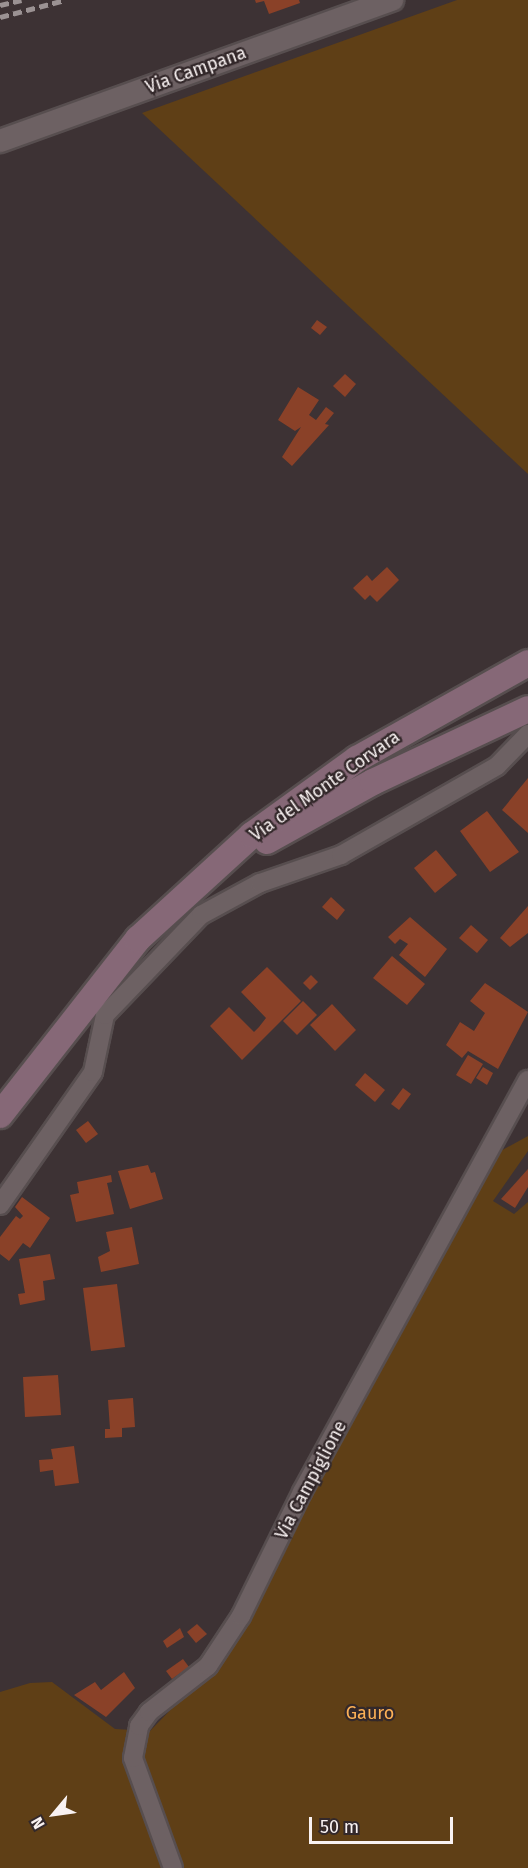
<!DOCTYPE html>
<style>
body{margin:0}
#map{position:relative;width:528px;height:1868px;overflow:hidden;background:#3d3234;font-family:"Fira Sans",sans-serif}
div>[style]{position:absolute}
.green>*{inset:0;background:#5f3f16}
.building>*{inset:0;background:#8a4128}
.roads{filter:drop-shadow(2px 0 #574e4f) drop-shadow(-2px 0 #574e4f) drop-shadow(0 2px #574e4f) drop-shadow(0 -2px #574e4f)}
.minor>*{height:18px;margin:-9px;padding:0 9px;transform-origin:9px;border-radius:9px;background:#6d6163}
.tertiary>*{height:22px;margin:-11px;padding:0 11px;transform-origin:11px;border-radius:11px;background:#6d6163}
.secondary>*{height:26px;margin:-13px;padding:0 13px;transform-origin:13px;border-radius:13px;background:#866877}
.rail>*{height:4.5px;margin-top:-2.25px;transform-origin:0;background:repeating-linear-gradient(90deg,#9b9293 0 9px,transparent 0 13.5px)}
span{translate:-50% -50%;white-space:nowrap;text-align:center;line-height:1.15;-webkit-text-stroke:4.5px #33282a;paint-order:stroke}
.street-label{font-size:18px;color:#f9f2f2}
.park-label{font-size:18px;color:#fcb056}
.north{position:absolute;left:24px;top:1784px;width:60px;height:60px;-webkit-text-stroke:4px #33282a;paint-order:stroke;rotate:241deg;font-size:16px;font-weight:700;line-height:24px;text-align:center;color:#f9f2f2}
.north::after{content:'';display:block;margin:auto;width:21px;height:27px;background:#f9f2f2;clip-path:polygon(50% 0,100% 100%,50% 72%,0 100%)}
.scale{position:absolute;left:309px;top:1817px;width:144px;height:27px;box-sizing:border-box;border:3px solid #f9f2f2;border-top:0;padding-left:8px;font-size:18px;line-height:21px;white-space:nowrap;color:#f9f2f2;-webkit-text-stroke:4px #33282a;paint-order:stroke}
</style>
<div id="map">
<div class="green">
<div style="clip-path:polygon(457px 0,528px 0,528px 474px,142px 113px)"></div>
<div style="clip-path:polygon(528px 1136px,528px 1151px,493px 1201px,514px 1214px,528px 1202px,528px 1868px,0 1868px,0 1692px,30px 1683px,52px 1682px,115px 1729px,150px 1731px,217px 1662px,272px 1578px,311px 1490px,497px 1153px)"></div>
</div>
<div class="building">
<div style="clip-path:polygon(255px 0,299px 0,300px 3px,269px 14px,264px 1px,256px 3px)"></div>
<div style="clip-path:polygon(317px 320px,327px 327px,320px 335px,311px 328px)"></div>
<div style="clip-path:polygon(345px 374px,356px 384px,345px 397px,333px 386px)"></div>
<div style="clip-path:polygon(298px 387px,319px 400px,309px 415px,316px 420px,326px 407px,334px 413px,325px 424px,329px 425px,292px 466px,282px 457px,301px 427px,295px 431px,278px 420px)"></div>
<div style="clip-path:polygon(387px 567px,399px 580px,377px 602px,370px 595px,365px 600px,353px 588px,367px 575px,372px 581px)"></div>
<div style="clip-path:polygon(528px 778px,528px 833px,502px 810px)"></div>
<div style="clip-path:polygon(487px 811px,519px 852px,490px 872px,460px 831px)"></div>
<div style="clip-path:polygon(436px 850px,457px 875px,435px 893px,414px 868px)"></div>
<div style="clip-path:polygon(331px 897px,345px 910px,337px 920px,322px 907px)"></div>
<div style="clip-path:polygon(528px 906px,528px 933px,510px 947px,500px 938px)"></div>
<div style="clip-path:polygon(410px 917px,447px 949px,425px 977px,399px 955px,408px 944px,400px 939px,395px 944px,388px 937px)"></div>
<div style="clip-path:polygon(471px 925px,488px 940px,477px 953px,459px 938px)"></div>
<div style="clip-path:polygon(392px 956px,425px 984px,407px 1005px,373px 978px)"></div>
<div style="clip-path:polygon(267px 967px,301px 1001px,242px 1060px,210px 1026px,229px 1007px,254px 1032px,259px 1027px,266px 1018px,241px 992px)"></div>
<div style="clip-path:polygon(311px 975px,318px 982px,310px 990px,303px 983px)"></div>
<div style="clip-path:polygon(485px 983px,528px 1012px,498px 1069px,468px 1051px,462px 1058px,446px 1045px,460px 1022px,474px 1031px,485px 1013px,470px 1001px)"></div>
<div style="clip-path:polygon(303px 1001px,317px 1015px,297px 1035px,283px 1021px)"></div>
<div style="clip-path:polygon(332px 1004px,356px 1030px,335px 1051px,310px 1025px)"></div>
<div style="clip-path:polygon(468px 1055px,483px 1064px,471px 1084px,456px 1075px)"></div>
<div style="clip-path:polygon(483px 1067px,493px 1073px,487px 1085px,476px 1078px)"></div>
<div style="clip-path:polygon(365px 1073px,385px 1090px,375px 1102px,355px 1085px)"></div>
<div style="clip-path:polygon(403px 1088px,411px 1094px,399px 1110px,391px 1104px)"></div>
<div style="clip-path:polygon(88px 1121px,98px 1134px,86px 1143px,76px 1130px)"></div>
<div style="clip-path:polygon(148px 1165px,151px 1173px,155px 1172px,163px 1199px,130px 1209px,118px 1171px)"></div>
<div style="clip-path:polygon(528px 1169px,528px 1187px,515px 1208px,501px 1199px)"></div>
<div style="clip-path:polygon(111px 1175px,112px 1182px,107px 1183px,114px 1214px,76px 1222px,70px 1195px,79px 1193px,77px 1182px)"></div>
<div style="clip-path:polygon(22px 1197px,50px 1218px,30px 1248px,23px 1243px,9px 1261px,0 1254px,0 1237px,16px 1216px,20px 1219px,23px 1216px,15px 1207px)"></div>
<div style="clip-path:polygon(132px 1227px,139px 1264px,101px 1272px,98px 1257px,110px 1251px,106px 1232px)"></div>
<div style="clip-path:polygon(50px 1254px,55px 1279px,43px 1281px,45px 1300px,20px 1305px,18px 1294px,25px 1293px,19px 1259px)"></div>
<div style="clip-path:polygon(117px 1284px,125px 1347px,91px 1351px,83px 1288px)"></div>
<div style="clip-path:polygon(58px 1375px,61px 1415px,25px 1417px,23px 1377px)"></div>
<div style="clip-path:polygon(133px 1398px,135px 1427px,122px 1428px,122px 1437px,105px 1438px,105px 1429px,110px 1429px,108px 1400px)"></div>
<div style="clip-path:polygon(74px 1446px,79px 1483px,55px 1486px,53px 1470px,40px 1472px,39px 1460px,53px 1459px,51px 1449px)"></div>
<div style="clip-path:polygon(197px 1624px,207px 1634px,196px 1643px,187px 1632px)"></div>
<div style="clip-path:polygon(180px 1628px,184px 1637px,167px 1648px,163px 1641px)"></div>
<div style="clip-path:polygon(183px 1659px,189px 1667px,172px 1679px,166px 1671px)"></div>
<div style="clip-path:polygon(124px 1672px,135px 1688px,106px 1717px,74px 1695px,95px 1682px,101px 1690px)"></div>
</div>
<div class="roads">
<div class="minor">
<div style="left:0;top:1205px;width:162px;rotate:-55deg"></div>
<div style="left:93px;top:1072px;width:58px;rotate:-78.1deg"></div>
<div style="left:105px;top:1015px;width:139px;rotate:-46.2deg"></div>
<div style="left:201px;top:915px;width:67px;rotate:-28.5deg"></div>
<div style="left:260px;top:883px;width:86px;rotate:-19.1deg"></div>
<div style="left:341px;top:855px;width:180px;rotate:-29.7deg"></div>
<div style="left:497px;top:766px;width:45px;rotate:-45.9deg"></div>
<div style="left:173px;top:1868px;width:117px;rotate:-110deg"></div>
<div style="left:133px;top:1758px;width:33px;rotate:-79deg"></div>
<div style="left:139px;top:1726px;width:17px;rotate:-54deg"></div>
<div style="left:149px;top:1712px;width:75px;rotate:-37.9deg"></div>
<div style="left:208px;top:1666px;width:60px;rotate:-56.6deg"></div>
<div style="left:241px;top:1616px;width:138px;rotate:-63.8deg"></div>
<div style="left:302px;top:1492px;width:470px;rotate:-61.3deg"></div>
</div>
<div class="tertiary">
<div style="left:0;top:141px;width:417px;rotate:-19.8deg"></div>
</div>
<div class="secondary">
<div style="left:267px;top:841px;width:121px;rotate:-29.1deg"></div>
<div style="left:373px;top:782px;width:171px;rotate:-25.2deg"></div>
<div style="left:0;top:1115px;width:224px;rotate:-51.9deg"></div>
<div style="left:138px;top:939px;width:154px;rotate:-42.4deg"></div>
<div style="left:252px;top:835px;width:130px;rotate:-35.9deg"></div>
<div style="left:357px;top:759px;width:196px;rotate:-29.3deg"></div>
</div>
</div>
<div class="rail">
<div style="left:0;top:5px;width:22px;rotate:-13deg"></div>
<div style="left:0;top:17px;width:67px;rotate:-14.7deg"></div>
</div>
<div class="street-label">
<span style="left:196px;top:70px;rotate:-20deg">Via Campana</span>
<span style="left:325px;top:786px;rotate:-35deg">Via del Monte Corvara</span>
<span style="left:311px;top:1480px;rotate:-62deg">Via Campiglione</span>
</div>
<div class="park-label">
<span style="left:370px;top:1713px">Gauro</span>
</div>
<div class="north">N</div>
<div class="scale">50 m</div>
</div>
